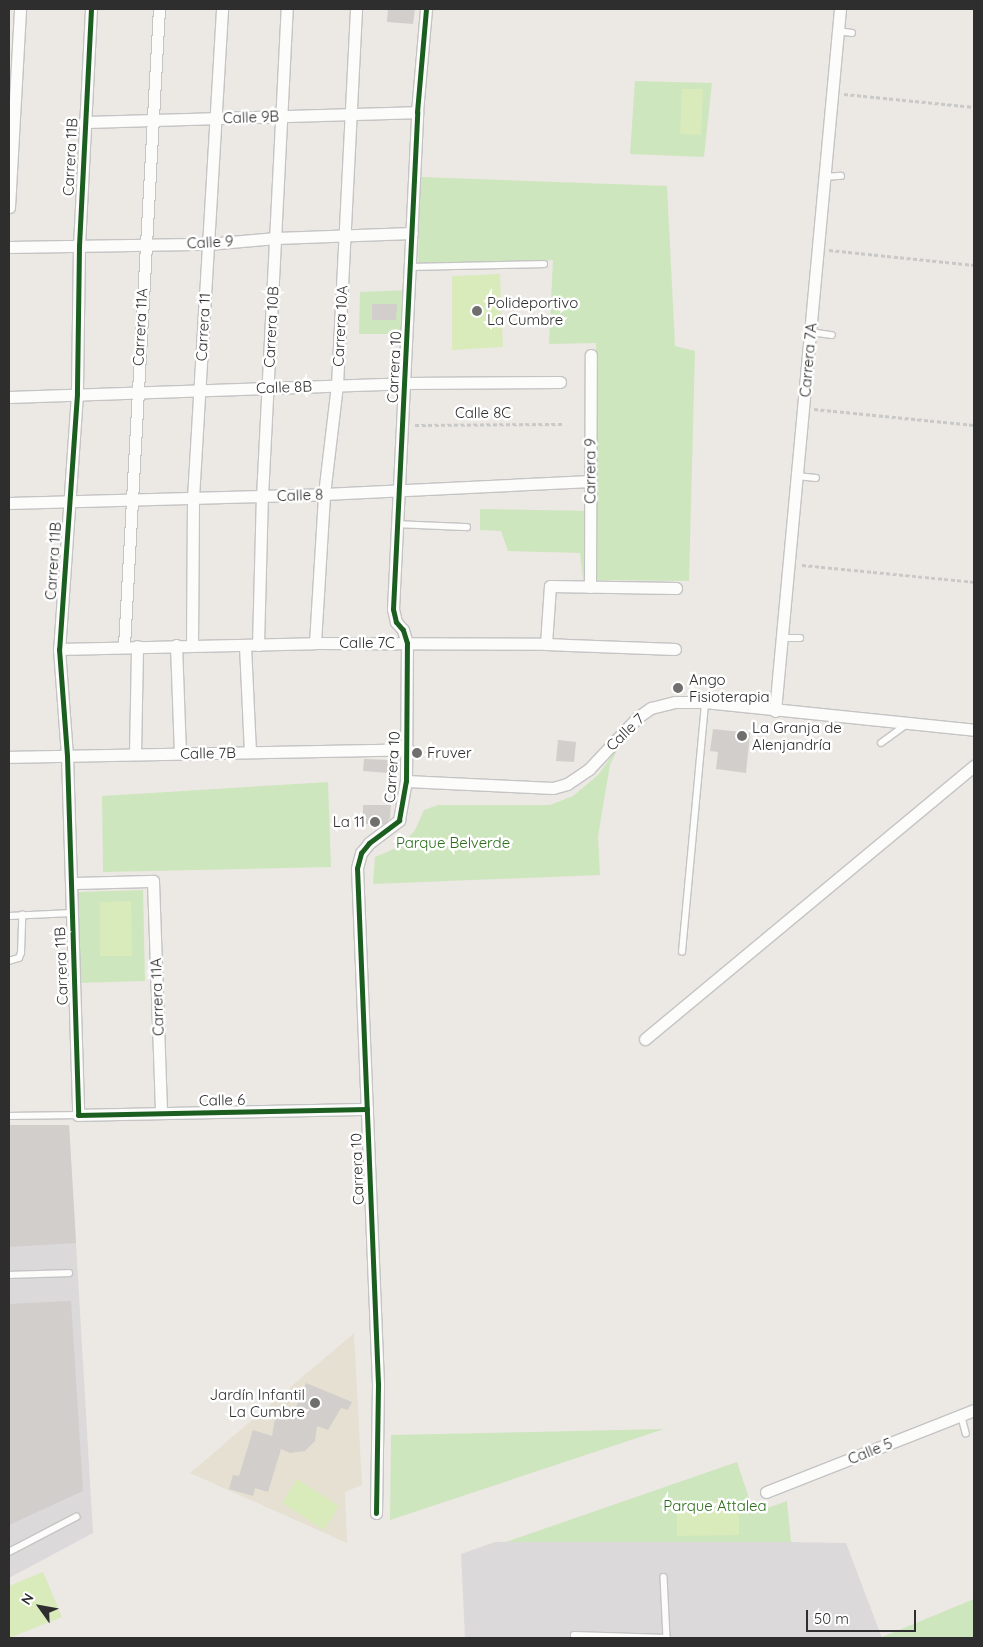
<!DOCTYPE html>
<meta charset="utf-8">
<style>
body{margin:0}
#map{position:relative;width:983px;height:1647px;overflow:hidden;background:#ece8e4;font-family:Quicksand,sans-serif}
div>[style]{position:absolute}
.industrial>*{inset:0;background:#dcd9db}
.education>*{inset:0;background:#e6e0d3}
.green>*{inset:0;background:#cee6be}
.pitch>*{inset:0;background:#d9eabb}
.building>*{inset:0;background:#d1cecb}
.path>*{height:2.5px;margin-top:-1.25px;transform-origin:0;background:repeating-linear-gradient(90deg,#c9c9c8 0 4px,transparent 0 6.5px)}
.roads{filter:drop-shadow(1px 0 #c5c4c5) drop-shadow(-1px 0 #c5c4c5) drop-shadow(0 1px #c5c4c5) drop-shadow(0 -1px #c5c4c5)}
.lane>*{height:5.5px;margin:-2.75px;padding:0 2.75px;transform-origin:2.75px;border-radius:2.75px;background:#fcfcfb}
.street>*{height:11px;margin:-5.5px;padding:0 5.5px;transform-origin:5.5px;border-radius:5.5px;background:#fcfcfb}
.cycleway>*{height:5px;margin:-2.5px;padding:0 2.5px;transform-origin:2.5px;border-radius:2.5px;background:#1b5e20}
.dots>*{width:14px;height:14px;translate:-50% -50%;box-sizing:border-box;border:2px solid #fff;border-radius:50%}
span{translate:-50% -50%;white-space:nowrap;text-align:center;line-height:1.15;-webkit-text-stroke:5px #fff;paint-order:stroke}
.street-label{font-size:15px;color:#2e2e2e}
.poi-label{font-size:15px;color:#2e2e2e}
.left{translate:0 -50%;text-align:left}
.right{translate:-100% -50%;text-align:right}
.park-label{font-size:15px;color:#2c6e1b}
.frame{position:absolute;inset:0;border:10px solid #2e2e2e;pointer-events:none}
.north{position:absolute;left:15px;top:1582px;width:50px;height:50px;-webkit-text-stroke:4px #fff;paint-order:stroke;rotate:302deg;font-size:14px;font-weight:700;line-height:20px;text-align:center;color:#2e2e2e}
.north::after{content:'';display:block;margin:auto;width:18px;height:22px;background:#2e2e2e;clip-path:polygon(50% 0,100% 100%,50% 72%,0 100%)}
.scale{position:absolute;left:806px;top:1610px;width:110px;height:22px;box-sizing:border-box;border:2px solid #2e2e2e;border-top:0;padding-left:6px;font-size:15px;line-height:18px;white-space:nowrap;color:#2e2e2e;-webkit-text-stroke:4px #fff;paint-order:stroke}
</style>
<div id="map">
<div class="industrial">
<div style="clip-path:polygon(9px 1125px,69px 1125px,93px 1533px,9px 1578px)"></div>
<div style="clip-path:polygon(683px 1540px,846px 1543px,882px 1638px,465px 1638px,461px 1554px,495px 1542px)"></div>
</div>
<div class="education">
<div style="clip-path:polygon(354px 1333px,362px 1485px,345px 1492px,347px 1543px,190px 1473px)"></div>
</div>
<div class="green">
<div style="clip-path:polygon(635px 81px,712px 83px,704px 157px,630px 154px)"></div>
<div style="clip-path:polygon(420px 177px,667px 186px,675px 346px,695px 351px,689px 581px,583px 580px,580px 553px,508px 551px,501px 531px,480px 530px,480px 509px,595px 511px,596px 343px,549px 344px,553px 260px,418px 266px)"></div>
<div style="clip-path:polygon(410px 290px,408px 334px,359px 334px,360px 292px)"></div>
<div style="clip-path:polygon(619px 746px,610px 765px,602px 812px,598px 837px,600px 875px,373px 884px,375px 857px,401px 846px,415px 830px,424px 810px,438px 805px,550px 805px,573px 796px,598px 775px)"></div>
<div style="clip-path:polygon(328px 782px,331px 867px,103px 872px,102px 796px)"></div>
<div style="clip-path:polygon(143px 890px,145px 981px,79px 983px,77px 892px)"></div>
<div style="clip-path:polygon(664px 1429px,390px 1520px,391px 1435px)"></div>
<div style="clip-path:polygon(737px 1462px,754px 1513px,787px 1501px,791px 1542px,506px 1542px)"></div>
<div style="clip-path:polygon(974px 1599px,974px 1638px,882px 1638px,882px 1637px)"></div>
</div>
<div class="pitch">
<div style="clip-path:polygon(682px 89px,703px 89px,701px 135px,680px 134px)"></div>
<div style="clip-path:polygon(500px 274px,503px 347px,452px 350px,452px 276px)"></div>
<div style="clip-path:polygon(131px 901px,132px 956px,100px 956px,100px 902px)"></div>
<div style="clip-path:polygon(297px 1479px,339px 1506px,324px 1530px,282px 1503px)"></div>
<div style="clip-path:polygon(739px 1501px,739px 1535px,677px 1536px,677px 1502px)"></div>
<div style="clip-path:polygon(43px 1572px,62px 1617px,9px 1638px,9px 1586px)"></div>
</div>
<div class="building">
<div style="clip-path:polygon(388px 9px,415px 9px,413px 24px,387px 22px)"></div>
<div style="clip-path:polygon(372px 304px,397px 304px,396px 320px,372px 320px)"></div>
<div style="clip-path:polygon(713px 729px,750px 733px,746px 773px,716px 769px,718px 752px,710px 751px)"></div>
<div style="clip-path:polygon(558px 740px,576px 742px,574px 762px,556px 761px)"></div>
<div style="clip-path:polygon(364px 759px,390px 760px,389px 773px,363px 771px)"></div>
<div style="clip-path:polygon(363px 805px,391px 805px,390px 818px,385px 824px,363px 824px)"></div>
<div style="clip-path:polygon(9px 1125px,69px 1125px,76px 1243px,9px 1247px)"></div>
<div style="clip-path:polygon(71px 1301px,83px 1491px,9px 1525px,9px 1304px)"></div>
<div style="clip-path:polygon(306px 1383px,352px 1402px,348px 1410px,341px 1408px,328px 1430px,317px 1426px,315px 1441px,305px 1451px,290px 1453px,281px 1449px,268px 1492px,255px 1488px,253px 1496px,229px 1489px,233px 1475px,239px 1476px,253px 1430px,272px 1436px,275px 1419px,287px 1409px,296px 1407px)"></div>
</div>
<div class="path">
<div style="left:844px;top:94px;width:131px;rotate:5.7deg"></div>
<div style="left:829px;top:250px;width:146px;rotate:5.9deg"></div>
<div style="left:814px;top:409px;width:161px;rotate:5.7deg"></div>
<div style="left:415px;top:425px;width:147px;rotate:-0.4deg"></div>
<div style="left:802px;top:565px;width:173px;rotate:5.6deg"></div>
</div>
<div class="roads">
<div class="lane">
<div style="left:838px;top:31px;width:14px;rotate:8deg"></div>
<div style="left:825px;top:177px;width:16px;rotate:-4deg"></div>
<div style="left:412px;top:267px;width:132px;rotate:-1.3deg"></div>
<div style="left:810px;top:332px;width:22px;rotate:8deg"></div>
<div style="left:797px;top:476px;width:19px;rotate:6deg"></div>
<div style="left:397px;top:524px;width:70px;rotate:2.5deg"></div>
<div style="left:782px;top:638px;width:18px"></div>
<div style="left:881px;top:743px;width:32px;rotate:-36deg"></div>
<div style="left:9px;top:916px;width:63px;rotate:-2.7deg"></div>
<div style="left:682px;top:952px;width:251px;rotate:-84.7deg"></div>
<div style="left:9px;top:961px;width:10px;rotate:-17deg"></div>
<div style="left:19px;top:958px;width:5px;rotate:-68deg"></div>
<div style="left:21px;top:953px;width:38px;rotate:-88deg"></div>
<div style="left:9px;top:1116px;width:69px;rotate:-0.8deg"></div>
<div style="left:9px;top:1275px;width:60px;rotate:-1.9deg"></div>
<div style="left:961px;top:1414px;width:20px;rotate:75deg"></div>
<div style="left:9px;top:1552px;width:76px;rotate:-27.6deg"></div>
<div style="left:664px;top:1577px;width:61px;rotate:87.2deg"></div>
<div style="left:574px;top:1635px;width:93px;rotate:1.8deg"></div>
</div>
<div class="street">
<div style="left:91px;top:9px;width:237px;rotate:92.9deg"></div>
<div style="left:79px;top:246px;width:148px;rotate:90.8deg"></div>
<div style="left:77px;top:394px;width:256px;rotate:94deg"></div>
<div style="left:59px;top:649px;width:107px;rotate:85.7deg"></div>
<div style="left:67px;top:756px;width:359px;rotate:88.2deg"></div>
<div style="left:78px;top:1115px;width:289px;rotate:-1.2deg"></div>
<div style="left:84px;top:122px;width:333px;rotate:-1.7deg"></div>
<div style="left:9px;top:207px;width:198px;rotate:-86.8deg"></div>
<div style="left:9px;top:247px;width:199px;rotate:-0.9deg"></div>
<div style="left:208px;top:244px;width:68px;rotate:-5deg"></div>
<div style="left:276px;top:238px;width:136px;rotate:-2.1deg"></div>
<div style="left:9px;top:397px;width:396px;rotate:-2deg"></div>
<div style="left:405px;top:383px;width:155px;rotate:-0.4deg"></div>
<div style="left:9px;top:503px;width:315px;rotate:-1.6deg"></div>
<div style="left:324px;top:494px;width:267px;rotate:-2.8deg"></div>
<div style="left:590px;top:587px;width:232px;rotate:-89.8deg"></div>
<div style="left:315px;top:643px;width:149px;rotate:-86.5deg"></div>
<div style="left:324px;top:494px;width:110px;rotate:-83.2deg"></div>
<div style="left:337px;top:385px;width:376px;rotate:-87.1deg"></div>
<div style="left:546px;top:644px;width:58px;rotate:-86.1deg"></div>
<div style="left:550px;top:586px;width:126px;rotate:0.9deg"></div>
<div style="left:176px;top:645px;width:108px;rotate:87.9deg"></div>
<div style="left:192px;top:645px;width:147px;rotate:-89.6deg"></div>
<div style="left:193px;top:498px;width:490px;rotate:-86.6deg"></div>
<div style="left:258px;top:645px;width:148px;rotate:-88.5deg"></div>
<div style="left:262px;top:497px;width:489px;rotate:-87.1deg"></div>
<div style="left:124px;top:646px;width:638px;rotate:-86.86deg"></div>
<div style="left:245px;top:646px;width:106px;rotate:87.3deg"></div>
<div style="left:59px;top:649px;width:256px;rotate:-1.3deg"></div>
<div style="left:315px;top:643px;width:231px;rotate:0.2deg"></div>
<div style="left:546px;top:644px;width:129px;rotate:2.2deg"></div>
<div style="left:775px;top:711px;width:705px;rotate:-84.71deg"></div>
<div style="left:135px;top:754px;width:108px;rotate:-88.9deg"></div>
<div style="left:9px;top:757px;width:399px;rotate:-1.1deg"></div>
<div style="left:406px;top:781px;width:147px;rotate:2.7deg"></div>
<div style="left:553px;top:788px;width:15px;rotate:-16deg"></div>
<div style="left:567px;top:784px;width:27px;rotate:-34deg"></div>
<div style="left:589px;top:769px;width:71px;rotate:-46.7deg"></div>
<div style="left:638px;top:717px;width:16px;rotate:-35deg"></div>
<div style="left:651px;top:708px;width:25px;rotate:-14deg"></div>
<div style="left:675px;top:702px;width:30px"></div>
<div style="left:705px;top:702px;width:270px;rotate:5.9deg"></div>
<div style="left:71px;top:883px;width:82px;rotate:-1.4deg"></div>
<div style="left:153px;top:881px;width:232px;rotate:88deg"></div>
<div style="left:645px;top:1039px;width:428px;rotate:-39.7deg"></div>
<div style="left:766px;top:1492px;width:224px;rotate:-21.5deg"></div>
<div style="left:376px;top:1513px;width:129px;rotate:-89.1deg"></div>
<div style="left:378px;top:1384px;width:516px;rotate:-92.33deg"></div>
<div style="left:357px;top:868px;width:16px;rotate:-75deg"></div>
<div style="left:361px;top:853px;width:13px;rotate:-51deg"></div>
<div style="left:369px;top:843px;width:38px;rotate:-37deg"></div>
<div style="left:399px;top:820px;width:40px;rotate:-80deg"></div>
<div style="left:406px;top:781px;width:138px;rotate:-89.6deg"></div>
<div style="left:407px;top:643px;width:14px;rotate:-107deg"></div>
<div style="left:403px;top:630px;width:11px;rotate:-131deg"></div>
<div style="left:396px;top:622px;width:13px;rotate:-103deg"></div>
<div style="left:393px;top:609px;width:498px;rotate:-87.2deg"></div>
<div style="left:417px;top:112px;width:103px;rotate:-85deg"></div>
</div>
</div>
<div class="cycleway">
<div style="left:91px;top:9px;width:237px;rotate:92.9deg"></div>
<div style="left:79px;top:246px;width:148px;rotate:90.8deg"></div>
<div style="left:77px;top:394px;width:256px;rotate:94deg"></div>
<div style="left:59px;top:649px;width:107px;rotate:85.7deg"></div>
<div style="left:67px;top:756px;width:359px;rotate:88.2deg"></div>
<div style="left:78px;top:1115px;width:289px;rotate:-1.2deg"></div>
<div style="left:376px;top:1513px;width:129px;rotate:-89.1deg"></div>
<div style="left:378px;top:1384px;width:516px;rotate:-92.33deg"></div>
<div style="left:357px;top:868px;width:16px;rotate:-75deg"></div>
<div style="left:361px;top:853px;width:13px;rotate:-51deg"></div>
<div style="left:369px;top:843px;width:38px;rotate:-37deg"></div>
<div style="left:399px;top:820px;width:40px;rotate:-80deg"></div>
<div style="left:406px;top:781px;width:138px;rotate:-89.6deg"></div>
<div style="left:407px;top:643px;width:14px;rotate:-107deg"></div>
<div style="left:403px;top:630px;width:11px;rotate:-131deg"></div>
<div style="left:396px;top:622px;width:13px;rotate:-103deg"></div>
<div style="left:393px;top:609px;width:498px;rotate:-87.2deg"></div>
<div style="left:417px;top:112px;width:103px;rotate:-85deg"></div>
</div>
<div class="dots">
<div style="left:477px;top:311px;background:#706f6e"></div>
<div style="left:678px;top:688px;background:#706f6e"></div>
<div style="left:742px;top:736px;background:#706f6e"></div>
<div style="left:417px;top:753px;background:#706f6e"></div>
<div style="left:375px;top:822px;background:#706f6e"></div>
<div style="left:315px;top:1403px;background:#706f6e"></div>
</div>
<div class="street-label">
<span style="left:251px;top:117px;rotate:-2deg">Calle 9B</span>
<span style="left:70px;top:157px;rotate:-87deg">Carrera 11B</span>
<span style="left:210px;top:242px;rotate:-3deg">Calle 9</span>
<span style="left:340px;top:326px;rotate:-87deg">Carrera 10A</span>
<span style="left:140px;top:327px;rotate:-87deg">Carrera 11A</span>
<span style="left:203px;top:327px;rotate:-87deg">Carrera 11</span>
<span style="left:271px;top:327px;rotate:-87deg">Carrera 10B</span>
<span style="left:808px;top:360px;rotate:-85deg">Carrera 7A</span>
<span style="left:394px;top:367px;rotate:-87deg">Carrera 10</span>
<span style="left:284px;top:387px;rotate:-2deg">Calle 8B</span>
<span style="left:483px;top:413px">Calle 8C</span>
<span style="left:590px;top:471px;rotate:-90deg">Carrera 9</span>
<span style="left:300px;top:495px;rotate:-2deg">Calle 8</span>
<span style="left:53px;top:561px;rotate:-86deg">Carrera 11B</span>
<span style="left:367px;top:643px">Calle 7C</span>
<span style="left:625px;top:732px;rotate:-44deg">Calle 7</span>
<span style="left:208px;top:753px;rotate:-1deg">Calle 7B</span>
<span style="left:392px;top:767px;rotate:-86deg">Carrera 10</span>
<span style="left:61px;top:966px;rotate:-92deg">Carrera 11B</span>
<span style="left:157px;top:997px;rotate:-92deg">Carrera 11A</span>
<span style="left:222px;top:1100px;rotate:-1deg">Calle 6</span>
<span style="left:357px;top:1169px;rotate:-92deg">Carrera 10</span>
<span style="left:870px;top:1451px;rotate:-22deg">Calle 5</span>
</div>
<div class="poi-label">
<span class="left" style="left:487px;top:311px">Polideportivo<br>La Cumbre</span>
<span class="left" style="left:689px;top:688px">Ango<br>Fisioterapia</span>
<span class="left" style="left:752px;top:736px">La Granja de<br>Alenjandría</span>
<span class="left" style="left:427px;top:753px">Fruver</span>
<span class="right" style="left:365px;top:822px">La 11</span>
<span class="right" style="left:305px;top:1403px">Jardín Infantil<br>La Cumbre</span>
</div>
<div class="park-label">
<span style="left:453px;top:843px">Parque Belverde</span>
<span style="left:715px;top:1506px">Parque Attalea</span>
</div>
<div class="frame"></div>
<div class="north">N</div>
<div class="scale">50 m</div>
</div>
